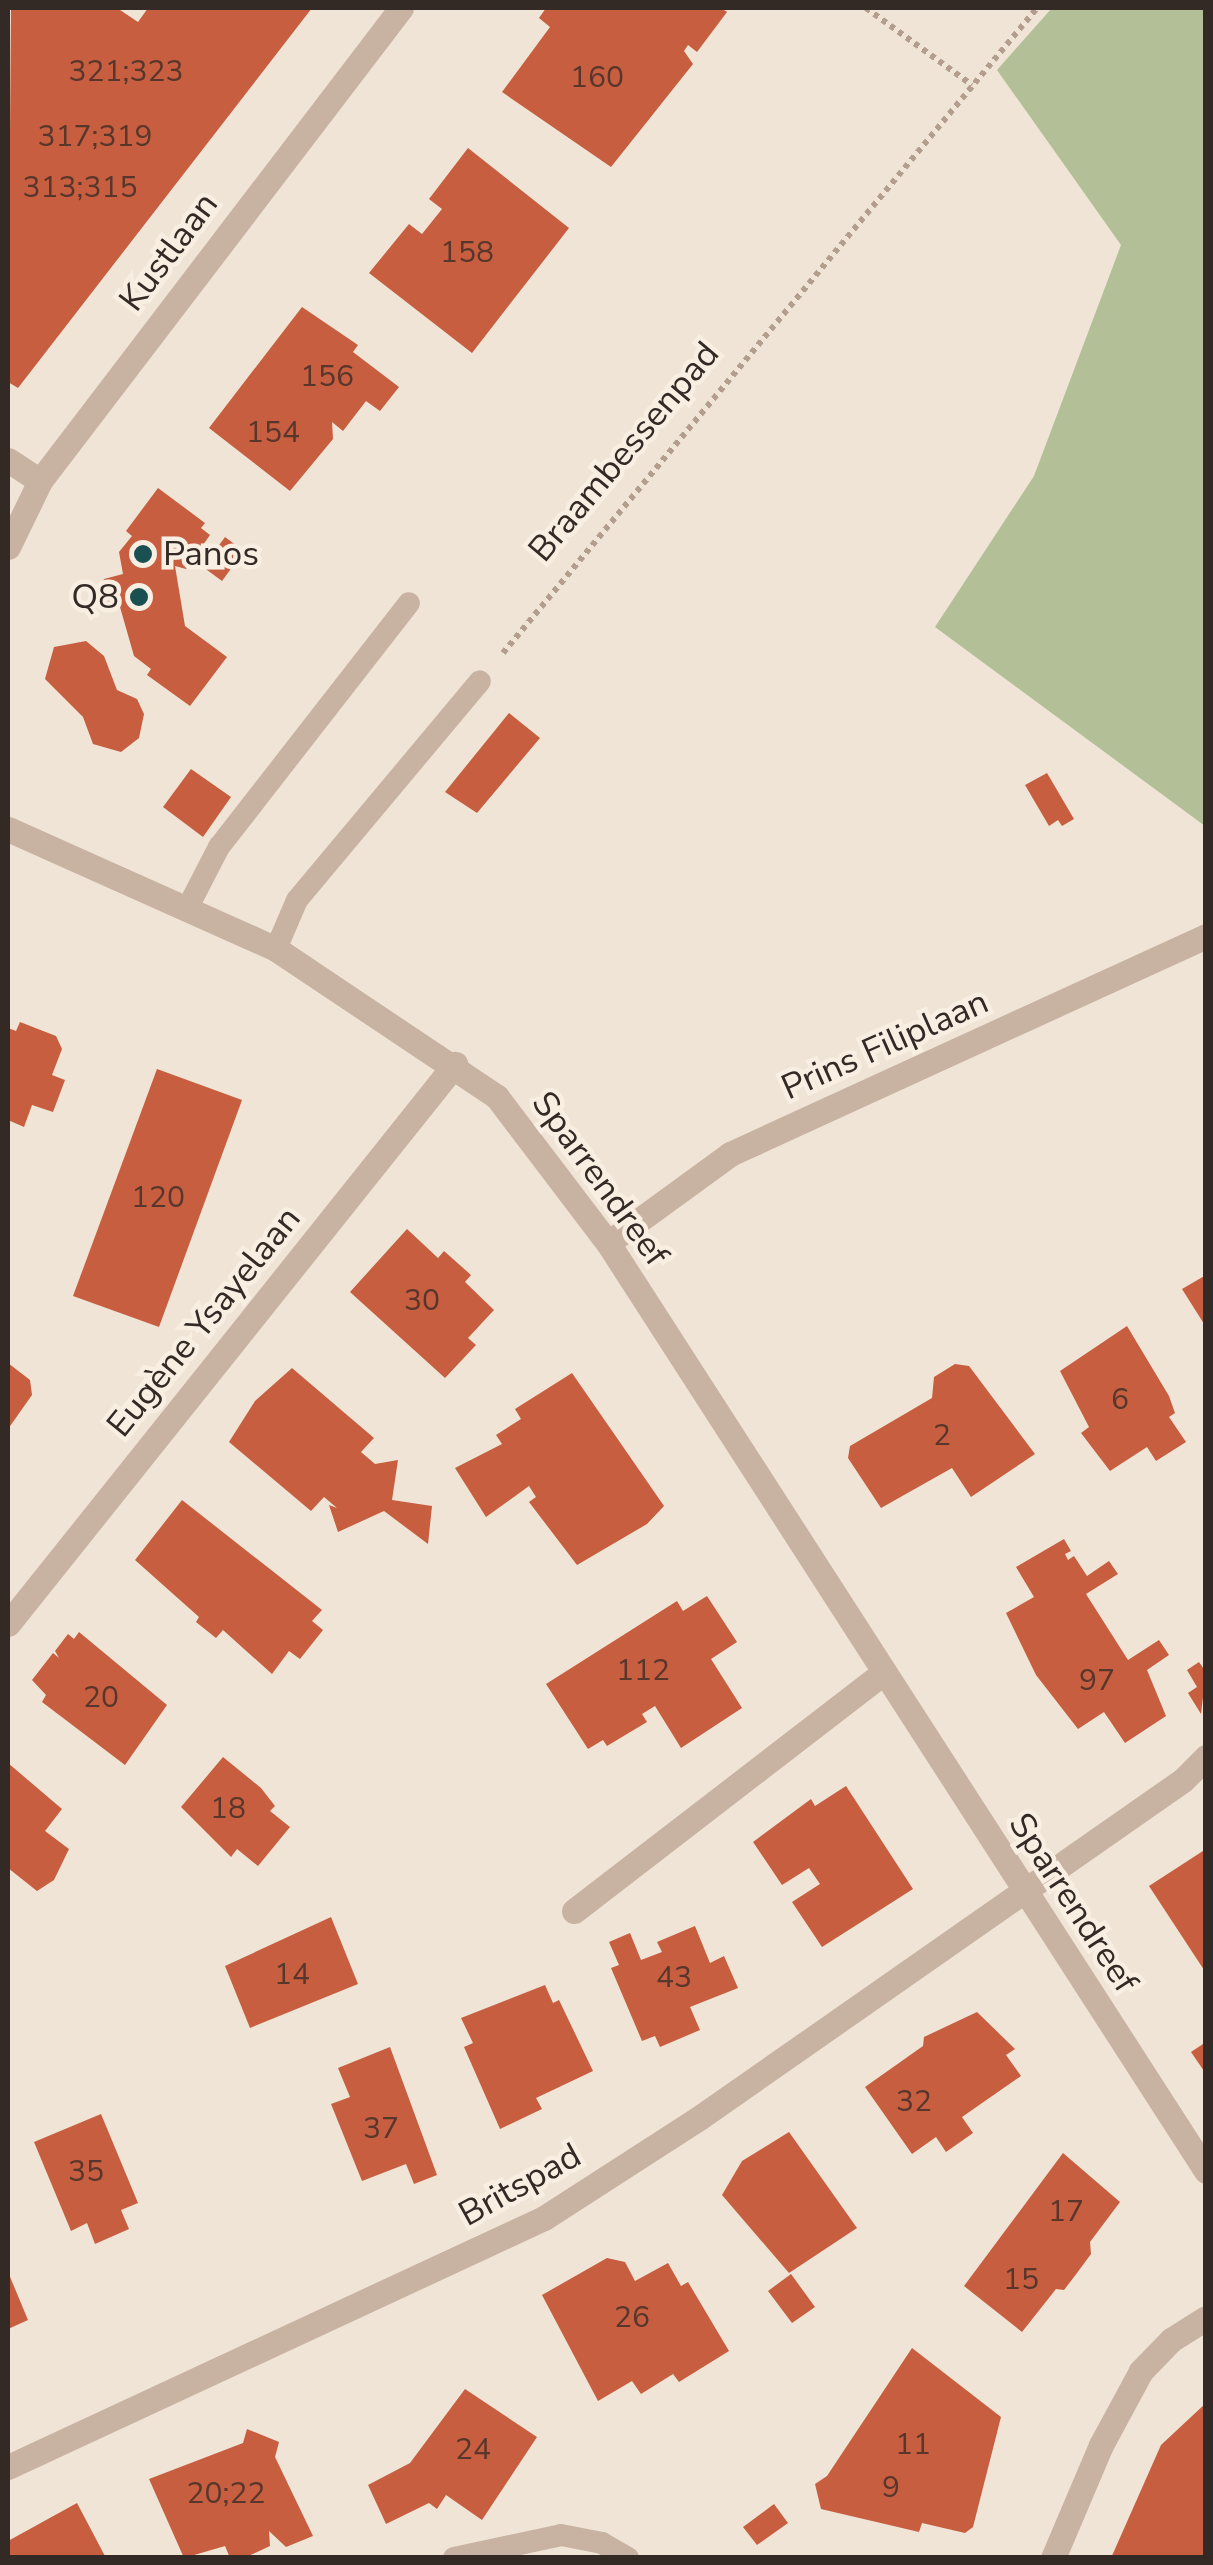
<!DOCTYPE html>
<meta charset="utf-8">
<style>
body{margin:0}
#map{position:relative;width:1213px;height:2565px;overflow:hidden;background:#f0e4d6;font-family:"Nunito Sans",sans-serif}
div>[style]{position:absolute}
.green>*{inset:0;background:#b2bf97}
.building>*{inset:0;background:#c65e3f}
.path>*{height:6px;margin-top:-3px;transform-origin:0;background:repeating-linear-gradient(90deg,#b39d8d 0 5px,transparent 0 10px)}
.service>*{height:22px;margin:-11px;padding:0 11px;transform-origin:11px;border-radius:11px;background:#c8b3a2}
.minor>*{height:25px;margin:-12.5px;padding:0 12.5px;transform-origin:12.5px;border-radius:12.5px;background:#c8b3a2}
.tertiary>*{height:25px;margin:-12.5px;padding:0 12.5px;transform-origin:12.5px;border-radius:12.5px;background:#c8b3a2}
.dots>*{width:28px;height:28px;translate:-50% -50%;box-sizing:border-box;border:5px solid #f8eee2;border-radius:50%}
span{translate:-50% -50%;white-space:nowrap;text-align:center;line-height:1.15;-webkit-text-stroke:9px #f8eee2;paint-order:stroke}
.number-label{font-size:30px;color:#58362c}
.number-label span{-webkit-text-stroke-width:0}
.street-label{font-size:35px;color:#332925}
.poi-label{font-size:35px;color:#332925}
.left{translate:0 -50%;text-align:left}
.right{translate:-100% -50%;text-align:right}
.frame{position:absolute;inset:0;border:10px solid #332925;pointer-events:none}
</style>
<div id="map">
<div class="green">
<div style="clip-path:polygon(1052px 8px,1205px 8px,1205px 826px,935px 627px,1034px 476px,1121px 245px,997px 70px)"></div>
</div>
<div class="building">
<div style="clip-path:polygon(11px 8px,117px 8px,138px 22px,148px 8px,312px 8px,18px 388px,8px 382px)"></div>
<div style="clip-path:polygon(546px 8px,721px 8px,727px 12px,697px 52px,688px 45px,684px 51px,693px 64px,611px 167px,502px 92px,550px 27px,539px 18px)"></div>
<div style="clip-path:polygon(468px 148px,569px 228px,472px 353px,369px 273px,409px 224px,422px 234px,442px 209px,429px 199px)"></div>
<div style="clip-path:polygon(302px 307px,358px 345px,353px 352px,399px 387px,380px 411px,366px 401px,343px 431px,332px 422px,333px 439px,290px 491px,209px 428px)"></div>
<div style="clip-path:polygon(158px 488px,205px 523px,201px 528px,210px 535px,186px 569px,175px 566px,185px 626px,227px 657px,190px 706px,147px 675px,151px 669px,134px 656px,120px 607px,104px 605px,98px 594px,104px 579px,123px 574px,119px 552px,132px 536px,126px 531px)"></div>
<div style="clip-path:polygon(225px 537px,244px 551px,222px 581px,203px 567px)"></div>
<div style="clip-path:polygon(86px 641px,104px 656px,117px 690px,137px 699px,144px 714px,139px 738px,121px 752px,93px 744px,83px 717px,45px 679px,54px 647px)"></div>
<div style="clip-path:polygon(509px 713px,540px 738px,477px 813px,445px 792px)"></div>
<div style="clip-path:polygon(191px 769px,231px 797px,203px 837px,163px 807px)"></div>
<div style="clip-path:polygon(1047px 773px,1074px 819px,1062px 826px,1058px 820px,1049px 826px,1025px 785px)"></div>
<div style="clip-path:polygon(20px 1022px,56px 1036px,62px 1049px,52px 1075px,65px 1080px,53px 1112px,32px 1105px,24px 1127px,8px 1120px,8px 1028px,16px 1031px)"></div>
<div style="clip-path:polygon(157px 1069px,242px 1100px,159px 1327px,73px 1296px)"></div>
<div style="clip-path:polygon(407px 1229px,438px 1258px,444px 1251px,471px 1275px,465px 1282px,494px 1310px,468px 1338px,476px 1345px,445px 1378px,350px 1292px)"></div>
<div style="clip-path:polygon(1206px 1275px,1206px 1327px,1182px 1289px)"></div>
<div style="clip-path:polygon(1127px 1326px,1169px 1396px,1175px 1413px,1169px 1417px,1186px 1442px,1156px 1461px,1147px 1447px,1110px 1471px,1081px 1433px,1089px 1427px,1060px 1371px)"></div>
<div style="clip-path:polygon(8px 1363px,30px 1380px,32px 1395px,8px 1429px)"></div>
<div style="clip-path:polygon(955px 1364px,969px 1366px,1035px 1454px,971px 1497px,952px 1468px,881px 1508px,848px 1458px,850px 1446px,932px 1398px,934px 1377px)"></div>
<div style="clip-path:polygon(292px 1368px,374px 1438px,361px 1452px,375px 1464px,398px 1460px,392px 1500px,432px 1506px,428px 1544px,384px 1511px,338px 1532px,329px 1505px,337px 1508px,324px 1497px,311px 1511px,229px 1442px,255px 1401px)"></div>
<div style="clip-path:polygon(572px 1373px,664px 1506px,647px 1524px,577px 1565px,529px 1502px,536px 1497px,529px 1486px,486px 1517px,455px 1468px,502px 1444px,496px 1435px,521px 1419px,515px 1409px)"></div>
<div style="clip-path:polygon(182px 1500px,322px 1610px,312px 1621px,323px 1630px,300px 1659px,289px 1651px,272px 1674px,223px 1630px,216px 1638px,196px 1622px,199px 1617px,135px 1560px)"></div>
<div style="clip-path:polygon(1064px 1539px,1071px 1551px,1065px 1554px,1068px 1560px,1074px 1556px,1087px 1576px,1109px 1561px,1118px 1574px,1086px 1594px,1128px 1660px,1159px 1640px,1169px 1655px,1147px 1670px,1166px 1716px,1125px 1743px,1104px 1712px,1078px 1729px,1036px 1675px,1006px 1613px,1034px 1597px,1016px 1567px)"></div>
<div style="clip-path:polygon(707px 1596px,737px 1642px,711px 1659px,742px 1708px,681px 1748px,655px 1706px,642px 1714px,647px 1722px,607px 1746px,603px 1740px,588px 1749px,546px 1684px,677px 1601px,683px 1611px)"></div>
<div style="clip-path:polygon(79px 1632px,167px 1705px,125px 1765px,42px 1702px,46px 1695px,32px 1680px,53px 1653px,59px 1658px,55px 1651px,68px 1634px,74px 1639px)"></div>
<div style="clip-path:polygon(1199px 1662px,1206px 1672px,1201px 1714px,1188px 1693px,1197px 1687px,1187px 1670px)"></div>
<div style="clip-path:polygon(223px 1757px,261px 1788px,275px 1806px,270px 1811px,290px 1827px,258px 1866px,237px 1849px,231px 1857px,181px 1807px)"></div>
<div style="clip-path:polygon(8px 1763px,62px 1809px,45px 1831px,69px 1849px,54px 1880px,37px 1891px,8px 1868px)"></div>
<div style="clip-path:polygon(846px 1786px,913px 1889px,822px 1947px,792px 1902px,820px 1884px,809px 1868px,782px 1885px,753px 1842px,811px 1799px,815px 1806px)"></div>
<div style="clip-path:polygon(1206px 1849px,1206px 1973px,1149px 1886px)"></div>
<div style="clip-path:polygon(331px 1917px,358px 1984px,250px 2028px,225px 1966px)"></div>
<div style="clip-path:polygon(695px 1926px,710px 1963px,724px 1956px,738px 1988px,690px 2007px,700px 2030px,660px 2047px,655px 2036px,642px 2041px,611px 1968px,619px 1965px,609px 1942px,630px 1933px,641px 1960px,662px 1952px,657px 1942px)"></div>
<div style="clip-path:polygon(545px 1985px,553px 2003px,559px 2000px,593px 2071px,536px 2098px,542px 2109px,500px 2129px,464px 2047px,473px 2043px,461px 2018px)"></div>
<div style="clip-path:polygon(977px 2012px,1015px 2049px,1006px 2055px,1021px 2076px,962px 2117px,973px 2133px,946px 2152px,936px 2137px,912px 2154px,865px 2087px,923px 2046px,924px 2037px)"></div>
<div style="clip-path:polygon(1206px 2042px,1206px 2074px,1191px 2052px)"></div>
<div style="clip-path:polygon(390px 2047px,437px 2175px,414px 2184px,406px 2164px,362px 2181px,331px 2104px,350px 2097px,338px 2068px)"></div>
<div style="clip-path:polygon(101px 2114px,138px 2203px,121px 2210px,129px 2229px,95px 2244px,87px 2223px,71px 2231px,34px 2142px)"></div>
<div style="clip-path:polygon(789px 2132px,857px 2228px,789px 2273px,722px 2195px,742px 2161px)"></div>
<div style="clip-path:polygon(1063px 2153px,1120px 2202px,1090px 2242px,1091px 2254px,1077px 2273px,1064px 2290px,1056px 2289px,1022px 2332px,964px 2286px)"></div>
<div style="clip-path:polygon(607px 2258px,625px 2262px,635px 2281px,668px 2263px,681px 2286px,688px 2282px,729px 2351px,679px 2382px,673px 2374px,641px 2394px,632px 2381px,598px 2401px,542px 2295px)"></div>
<div style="clip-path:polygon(8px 2272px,28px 2320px,8px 2329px)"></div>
<div style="clip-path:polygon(791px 2274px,815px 2307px,792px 2323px,768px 2291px)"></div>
<div style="clip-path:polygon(912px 2348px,1001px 2417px,973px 2527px,965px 2533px,922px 2523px,919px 2532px,821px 2509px,815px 2484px,827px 2476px)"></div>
<div style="clip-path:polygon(465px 2389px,537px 2437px,482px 2520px,446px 2495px,437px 2509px,429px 2503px,386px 2524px,368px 2485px,410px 2463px)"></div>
<div style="clip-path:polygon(1206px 2403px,1206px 2558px,1111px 2558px,1161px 2445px)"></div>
<div style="clip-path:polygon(247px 2429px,279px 2442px,275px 2457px,313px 2536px,286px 2547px,269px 2531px,270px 2546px,244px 2558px,230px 2558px,225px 2546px,184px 2558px,149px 2479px,243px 2443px)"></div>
<div style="clip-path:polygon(77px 2503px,106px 2558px,8px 2558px,8px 2541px)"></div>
<div style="clip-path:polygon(774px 2504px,788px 2523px,757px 2545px,743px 2527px)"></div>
</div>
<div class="path">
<div style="left:866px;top:8px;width:131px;rotate:36deg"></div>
<div style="left:503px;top:653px;width:837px;rotate:-50.38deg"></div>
</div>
<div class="service">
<div style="left:188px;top:907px;width:68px;rotate:-62.7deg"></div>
<div style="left:219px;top:847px;width:309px;rotate:-52.1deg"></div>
<div style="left:276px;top:949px;width:53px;rotate:-66.8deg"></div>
<div style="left:297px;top:900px;width:285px;rotate:-50.1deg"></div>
<div style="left:454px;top:2558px;width:109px;rotate:-12.1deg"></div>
<div style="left:561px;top:2535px;width:42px;rotate:11deg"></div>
<div style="left:602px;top:2543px;width:30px;rotate:30deg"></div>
</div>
<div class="minor">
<div style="left:8px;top:460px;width:38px;rotate:33deg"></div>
<div style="left:8px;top:829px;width:294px;rotate:24.1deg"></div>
<div style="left:276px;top:949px;width:266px;rotate:33.8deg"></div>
<div style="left:497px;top:1097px;width:183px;rotate:52.8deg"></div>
<div style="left:608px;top:1243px;width:1104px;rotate:57.2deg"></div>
<div style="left:608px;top:1243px;width:151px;rotate:-36.1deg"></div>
<div style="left:730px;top:1154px;width:524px;rotate:-24.61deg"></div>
<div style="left:8px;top:1624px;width:717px;rotate:-51.4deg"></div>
<div style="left:574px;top:1911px;width:389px;rotate:-37.6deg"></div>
<div style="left:8px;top:2467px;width:591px;rotate:-24.92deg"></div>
<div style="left:544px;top:2218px;width:184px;rotate:-32.8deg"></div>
<div style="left:699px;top:2118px;width:590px;rotate:-34.93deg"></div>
<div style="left:1183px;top:1780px;width:33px;rotate:-45deg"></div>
<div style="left:1053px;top:2558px;width:123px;rotate:-67deg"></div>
<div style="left:1101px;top:2445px;width:84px;rotate:-61.6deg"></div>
<div style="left:1141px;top:2371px;width:43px;rotate:-45.9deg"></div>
<div style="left:1171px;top:2340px;width:41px;rotate:-32.2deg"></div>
</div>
<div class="tertiary">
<div style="left:8px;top:547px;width:73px;rotate:-64.1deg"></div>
<div style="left:40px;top:481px;width:595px;rotate:-52.65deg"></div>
</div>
<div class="dots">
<div style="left:143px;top:554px;background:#1b5053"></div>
<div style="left:139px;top:597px;background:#1b5053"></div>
</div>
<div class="number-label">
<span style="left:126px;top:72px">321;323</span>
<span style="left:597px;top:78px">160</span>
<span style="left:95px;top:137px">317;319</span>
<span style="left:80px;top:188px">313;315</span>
<span style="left:467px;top:253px">158</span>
<span style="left:327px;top:377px">156</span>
<span style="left:273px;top:433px">154</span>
<span style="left:158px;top:1198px">120</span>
<span style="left:422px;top:1301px">30</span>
<span style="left:1120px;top:1400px">6</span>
<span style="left:942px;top:1436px">2</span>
<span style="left:643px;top:1671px">112</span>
<span style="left:1097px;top:1681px">97</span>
<span style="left:101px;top:1698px">20</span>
<span style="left:228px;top:1809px">18</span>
<span style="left:292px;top:1975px">14</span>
<span style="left:674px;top:1978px">43</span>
<span style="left:914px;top:2102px">32</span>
<span style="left:381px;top:2129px">37</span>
<span style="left:86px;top:2172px">35</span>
<span style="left:1066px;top:2212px">17</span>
<span style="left:1021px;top:2280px">15</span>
<span style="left:632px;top:2318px">26</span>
<span style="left:913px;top:2445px">11</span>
<span style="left:473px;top:2450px">24</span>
<span style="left:891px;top:2488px">9</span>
<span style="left:226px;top:2494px">20;22</span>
</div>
<div class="street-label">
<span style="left:169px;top:252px;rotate:-53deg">Kustlaan</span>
<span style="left:624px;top:452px;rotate:-50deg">Braambessenpad</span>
<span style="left:885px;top:1045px;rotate:-24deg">Prins Filiplaan</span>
<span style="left:600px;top:1179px;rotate:54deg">Sparrendreef</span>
<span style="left:204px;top:1322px;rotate:-51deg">Eugène Ysayelaan</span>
<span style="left:1073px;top:1903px;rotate:57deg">Sparrendreef</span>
<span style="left:520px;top:2185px;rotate:-29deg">Britspad</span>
</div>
<div class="poi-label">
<span class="left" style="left:163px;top:554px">Panos</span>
<span class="right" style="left:119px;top:597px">Q8</span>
</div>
<div class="frame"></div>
</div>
